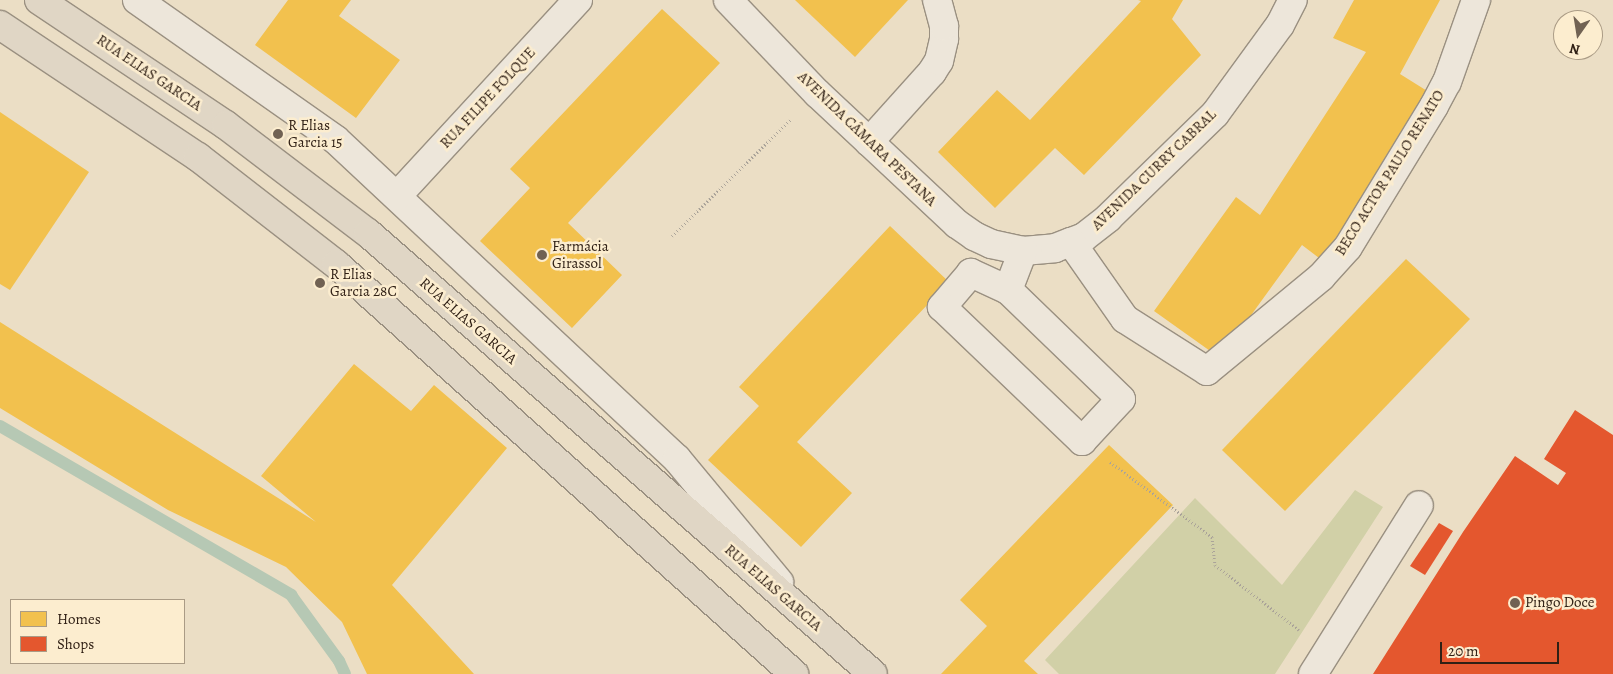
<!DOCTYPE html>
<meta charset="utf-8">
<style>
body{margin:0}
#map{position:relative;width:1613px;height:674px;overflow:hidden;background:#ebdec5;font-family:Alegreya,serif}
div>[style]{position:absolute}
.green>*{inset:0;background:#d1d0a7}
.homes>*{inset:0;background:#f2c14e}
.shops>*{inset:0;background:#e4572e}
.stream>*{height:12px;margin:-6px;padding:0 6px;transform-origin:6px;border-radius:6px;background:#b6c8b4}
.path>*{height:3px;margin-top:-1.5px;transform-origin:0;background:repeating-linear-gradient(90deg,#aaa399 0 1px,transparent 0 3.5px)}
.roads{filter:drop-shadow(1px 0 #9a9081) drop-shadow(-1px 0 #9a9081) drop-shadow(0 1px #9a9081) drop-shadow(0 -1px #9a9081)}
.minor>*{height:28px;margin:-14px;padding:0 14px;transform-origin:14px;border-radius:14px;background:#ede6da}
.major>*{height:28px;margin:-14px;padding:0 14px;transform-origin:14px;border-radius:14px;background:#e0d6c5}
.dots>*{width:14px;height:14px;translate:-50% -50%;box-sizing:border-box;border:2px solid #fcedcf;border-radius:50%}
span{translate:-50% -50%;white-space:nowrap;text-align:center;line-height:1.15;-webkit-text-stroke:5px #fcedcf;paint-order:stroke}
.street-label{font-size:15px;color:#302015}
.poi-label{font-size:15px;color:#302015}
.left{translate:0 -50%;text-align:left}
.legend{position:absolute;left:10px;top:599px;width:175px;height:65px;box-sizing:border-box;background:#fcedcf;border:1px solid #aa9b85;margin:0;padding:6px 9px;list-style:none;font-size:15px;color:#302015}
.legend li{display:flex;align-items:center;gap:10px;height:25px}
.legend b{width:25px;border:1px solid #aa9b85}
.north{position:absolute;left:1553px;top:10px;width:50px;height:50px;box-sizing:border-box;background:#fcedcf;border:1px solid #aa9b85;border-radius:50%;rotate:193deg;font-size:14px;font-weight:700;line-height:20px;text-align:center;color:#302015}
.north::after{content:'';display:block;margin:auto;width:18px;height:22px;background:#716253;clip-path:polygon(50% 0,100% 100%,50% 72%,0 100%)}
.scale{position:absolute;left:1440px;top:642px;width:119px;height:22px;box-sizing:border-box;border:2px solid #302015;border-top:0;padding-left:6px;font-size:15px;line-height:18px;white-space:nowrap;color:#302015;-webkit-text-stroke:4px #fcedcf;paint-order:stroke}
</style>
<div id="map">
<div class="green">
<div style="clip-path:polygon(1355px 490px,1383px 507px,1275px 674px,1059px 674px,1045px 660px,1195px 498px,1282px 585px)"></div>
</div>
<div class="homes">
<div style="clip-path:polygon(288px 0,351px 0,339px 16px,400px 60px,356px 118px,255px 45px)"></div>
<div style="clip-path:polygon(795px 0,908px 0,855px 57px)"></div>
<div style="clip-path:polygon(1138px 0,1183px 0,1172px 19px,1201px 55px,1084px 175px,1055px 148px,995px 208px,938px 152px,997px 90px,1030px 120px,1141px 1px)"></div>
<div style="clip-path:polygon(1354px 0,1440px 0,1400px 74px,1432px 94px,1323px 261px,1302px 245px,1220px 358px,1154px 311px,1236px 197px,1260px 215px,1366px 52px,1333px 38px)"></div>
<div style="clip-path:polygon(662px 9px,720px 63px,568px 223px,622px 275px,572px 328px,480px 241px,530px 188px,510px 169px)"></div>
<div style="clip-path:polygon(0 112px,89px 172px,10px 290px,0 284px)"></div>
<div style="clip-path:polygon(890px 226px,949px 282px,797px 442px,852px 493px,801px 547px,708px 460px,759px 406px,739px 387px)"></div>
<div style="clip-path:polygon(1406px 259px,1470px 319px,1285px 511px,1222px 450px)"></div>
<div style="clip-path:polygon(0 322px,316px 522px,261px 476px,354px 364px,411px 411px,434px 385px,507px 448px,392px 585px,474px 674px,367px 674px,342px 622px,286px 567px,168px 510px,0 408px)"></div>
<div style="clip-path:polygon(1109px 445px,1173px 505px,1024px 661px,1038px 674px,941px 674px,987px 626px,960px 600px)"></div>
</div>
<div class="shops">
<div style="clip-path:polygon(1575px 410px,1613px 435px,1613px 674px,1373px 674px,1463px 532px,1515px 456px,1558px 485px,1566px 473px,1544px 459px)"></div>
<div style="clip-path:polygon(1439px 523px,1453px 531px,1425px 575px,1410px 566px)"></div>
</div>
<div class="stream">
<div style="left:0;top:426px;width:337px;rotate:30.1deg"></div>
<div style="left:291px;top:595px;width:82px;rotate:54deg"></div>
<div style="left:339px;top:661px;width:14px;rotate:65deg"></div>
</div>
<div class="path">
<div style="left:672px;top:236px;width:168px;rotate:-44.5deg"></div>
<div style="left:1110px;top:462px;width:127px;rotate:36.3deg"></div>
<div style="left:1212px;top:537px;width:28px;rotate:84deg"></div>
<div style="left:1215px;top:565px;width:106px;rotate:37.7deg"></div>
</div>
<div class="roads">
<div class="minor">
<div style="left:137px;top:0;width:243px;rotate:35.1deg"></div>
<div style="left:336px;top:140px;width:467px;rotate:43.1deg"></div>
<div style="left:677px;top:459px;width:160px;rotate:50.3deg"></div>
<div style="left:728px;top:0;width:129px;rotate:46.3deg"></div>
<div style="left:817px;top:93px;width:192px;rotate:43.1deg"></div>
<div style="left:957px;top:224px;width:21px;rotate:35deg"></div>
<div style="left:974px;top:236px;width:19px;rotate:25deg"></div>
<div style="left:991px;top:244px;width:33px;rotate:12deg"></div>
<div style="left:1023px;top:251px;width:32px;rotate:-5deg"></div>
<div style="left:1055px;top:248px;width:17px;rotate:-21deg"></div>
<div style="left:1071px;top:242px;width:14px;rotate:-21deg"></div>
<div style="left:1084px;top:237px;width:31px;rotate:-38deg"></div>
<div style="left:1108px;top:218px;width:149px;rotate:-44.2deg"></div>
<div style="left:1215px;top:114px;width:110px;rotate:-53.9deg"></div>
<div style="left:1280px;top:25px;width:28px;rotate:-63deg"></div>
<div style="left:869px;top:142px;width:94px;rotate:-48deg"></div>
<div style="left:932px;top:72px;width:13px;rotate:-58deg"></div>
<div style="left:939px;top:61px;width:23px;rotate:-77deg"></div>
<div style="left:944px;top:39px;width:13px;rotate:-90deg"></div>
<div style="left:944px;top:26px;width:27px;rotate:-105deg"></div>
<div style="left:397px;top:196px;width:267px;rotate:-47.3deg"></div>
<div style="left:1071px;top:242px;width:94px;rotate:55deg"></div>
<div style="left:1125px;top:319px;width:97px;rotate:32.4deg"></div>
<div style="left:1207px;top:371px;width:148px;rotate:-39.5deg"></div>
<div style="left:1321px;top:277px;width:40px;rotate:-48deg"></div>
<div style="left:1348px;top:247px;width:165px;rotate:-58.6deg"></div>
<div style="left:1434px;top:106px;width:27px;rotate:-62deg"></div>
<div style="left:1447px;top:82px;width:87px;rotate:-70.5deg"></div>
<div style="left:1008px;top:290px;width:41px;rotate:-155.3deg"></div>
<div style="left:971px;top:273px;width:45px;rotate:130.5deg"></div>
<div style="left:942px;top:307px;width:194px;rotate:43.7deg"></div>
<div style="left:1082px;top:441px;width:57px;rotate:-47.1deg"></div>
<div style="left:1121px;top:399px;width:157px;rotate:-136deg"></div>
<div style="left:1008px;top:290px;width:42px;rotate:-69deg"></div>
<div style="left:1313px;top:674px;width:199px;rotate:-57.9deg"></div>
</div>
<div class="major">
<div style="left:39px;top:0;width:225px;rotate:33.8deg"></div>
<div style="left:226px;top:125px;width:178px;rotate:37.3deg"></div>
<div style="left:368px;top:233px;width:670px;rotate:41.13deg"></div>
<div style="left:0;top:25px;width:238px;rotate:33.7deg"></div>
<div style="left:198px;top:157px;width:175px;rotate:37.8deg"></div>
<div style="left:336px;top:264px;width:615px;rotate:41.83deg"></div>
</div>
</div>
<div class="dots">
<div style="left:278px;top:134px;background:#716253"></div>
<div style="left:542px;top:255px;background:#716253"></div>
<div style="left:320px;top:283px;background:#716253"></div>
<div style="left:1515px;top:603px;background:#716253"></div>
</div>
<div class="street-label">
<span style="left:149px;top:73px;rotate:34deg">RUA ELIAS GARCIA</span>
<span style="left:488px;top:98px;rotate:-47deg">RUA FILIPE FOLQUE</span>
<span style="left:867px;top:139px;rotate:44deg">AVENIDA CÂMARA PESTANA</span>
<span style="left:1154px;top:170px;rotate:-44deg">AVENIDA CURRY CABRAL</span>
<span style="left:1390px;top:173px;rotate:-58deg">BECO ACTOR PAULO RENATO</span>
<span style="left:468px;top:321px;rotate:41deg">RUA ELIAS GARCIA</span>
<span style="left:773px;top:588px;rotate:41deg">RUA ELIAS GARCIA</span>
</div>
<div class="poi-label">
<span class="left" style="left:288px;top:134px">R Elias<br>Garcia 15</span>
<span class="left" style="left:552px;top:255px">Farmácia<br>Girassol</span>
<span class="left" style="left:330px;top:283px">R Elias<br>Garcia 28C</span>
<span class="left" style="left:1525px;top:603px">Pingo Doce</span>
</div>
<ul class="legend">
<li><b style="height:14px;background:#f2c14e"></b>Homes</li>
<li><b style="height:14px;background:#e4572e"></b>Shops</li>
</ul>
<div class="north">N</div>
<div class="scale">20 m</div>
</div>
